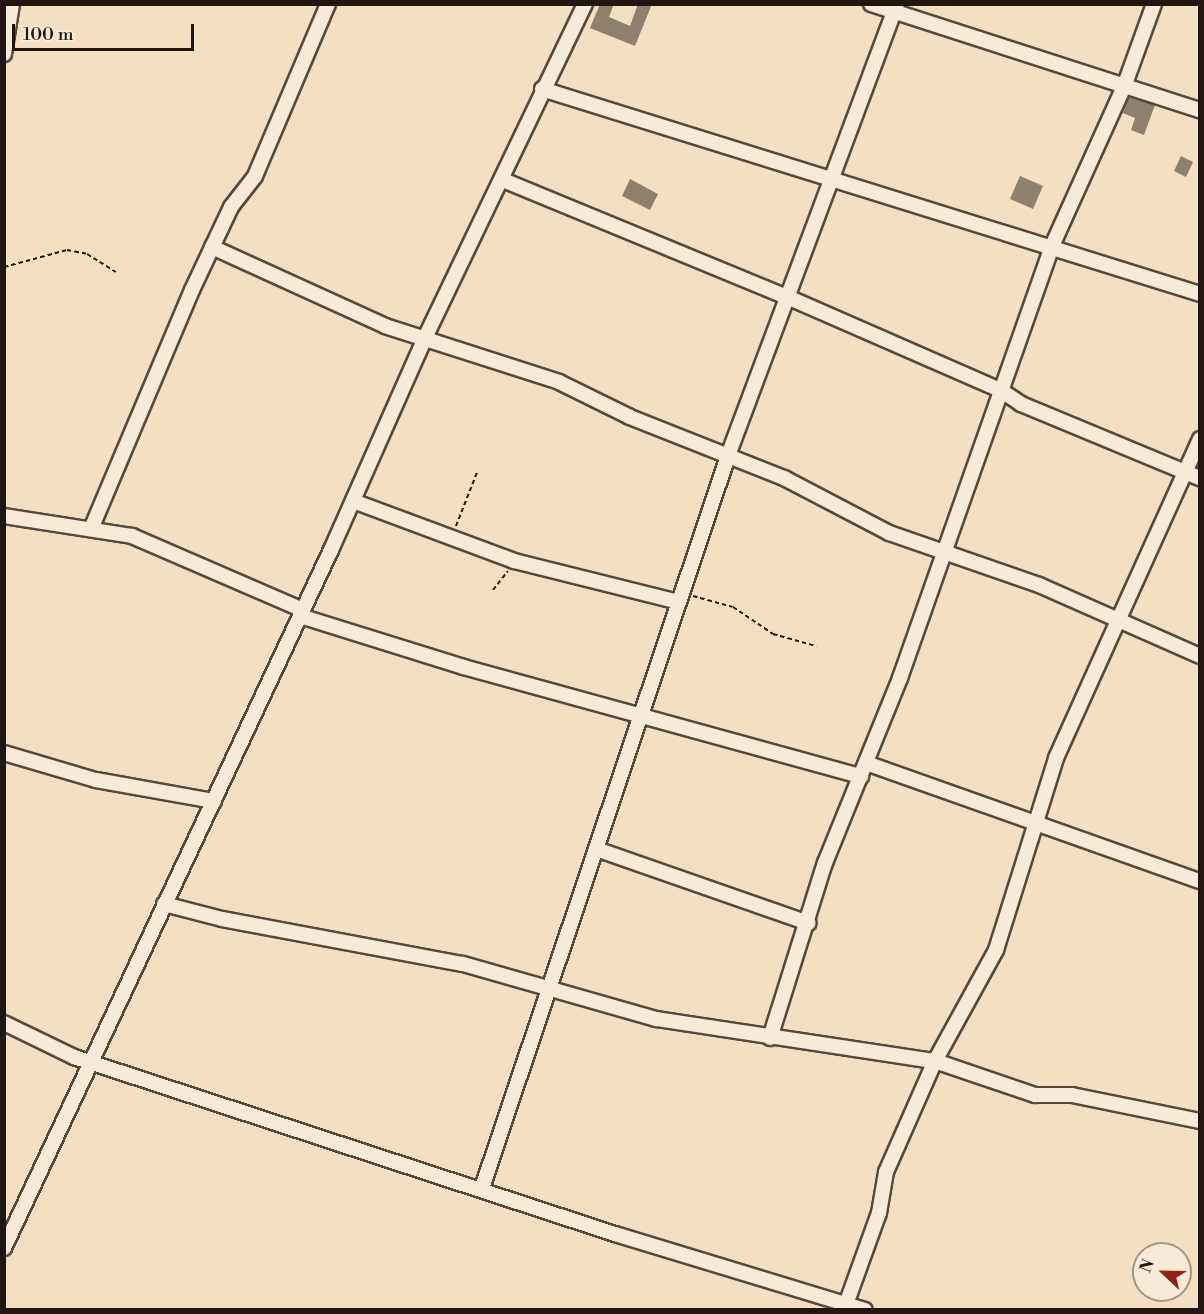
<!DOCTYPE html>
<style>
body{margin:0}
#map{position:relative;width:1204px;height:1314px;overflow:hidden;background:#f4dfc2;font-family:"Libre Bodoni",serif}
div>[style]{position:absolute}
.building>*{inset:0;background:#8f7f6d}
.path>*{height:2px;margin-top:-1px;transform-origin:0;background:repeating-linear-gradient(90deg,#221710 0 4.5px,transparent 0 7.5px)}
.roads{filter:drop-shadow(2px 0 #56493c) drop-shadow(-2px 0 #56493c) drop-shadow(0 2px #56493c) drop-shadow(0 -2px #56493c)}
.street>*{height:14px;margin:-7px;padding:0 7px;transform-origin:7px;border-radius:7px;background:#f8ead7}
span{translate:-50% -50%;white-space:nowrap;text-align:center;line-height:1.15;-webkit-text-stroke:4.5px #f8ead7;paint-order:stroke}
.frame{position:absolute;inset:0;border:6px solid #221710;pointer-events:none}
.north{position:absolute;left:1132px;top:1242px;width:60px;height:60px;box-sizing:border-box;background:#f8ead7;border:2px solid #a29687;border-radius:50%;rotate:292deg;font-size:16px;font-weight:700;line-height:24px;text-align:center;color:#221710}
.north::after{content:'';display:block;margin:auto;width:21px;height:27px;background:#8f2418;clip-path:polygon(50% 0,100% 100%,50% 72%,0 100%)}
.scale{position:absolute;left:12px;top:24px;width:182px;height:27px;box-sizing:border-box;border:3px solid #221710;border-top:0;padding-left:8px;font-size:18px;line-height:21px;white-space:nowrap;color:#221710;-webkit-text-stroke:4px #f8ead7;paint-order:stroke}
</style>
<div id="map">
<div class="building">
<div style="clip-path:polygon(600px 4px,614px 4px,609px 17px,630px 26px,638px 4px,652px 4px,635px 46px,590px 28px)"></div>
<div style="clip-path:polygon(1129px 97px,1155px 105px,1144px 135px,1131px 130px,1135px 118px,1123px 113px)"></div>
<div style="clip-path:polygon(1181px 156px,1193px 162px,1186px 177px,1174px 171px)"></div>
<div style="clip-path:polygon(1020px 176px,1043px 186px,1033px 209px,1010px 199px)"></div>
<div style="clip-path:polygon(630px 179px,658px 194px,650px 210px,622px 196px)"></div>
</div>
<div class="path">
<div style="left:4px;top:267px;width:65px;rotate:-15.1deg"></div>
<div style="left:67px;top:250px;width:20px;rotate:11deg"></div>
<div style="left:87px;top:254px;width:34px;rotate:32deg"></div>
<div style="left:456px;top:526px;width:60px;rotate:-68.6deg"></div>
<div style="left:493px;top:590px;width:24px;rotate:-52deg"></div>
<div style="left:693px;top:596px;width:41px;rotate:15.4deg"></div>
<div style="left:733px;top:607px;width:48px;rotate:34deg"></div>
<div style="left:773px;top:634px;width:45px;rotate:15.6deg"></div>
</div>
<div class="roads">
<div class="street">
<div style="left:871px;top:4px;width:346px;rotate:17.9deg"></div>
<div style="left:4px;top:54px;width:51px;rotate:-80.9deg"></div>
<div style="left:542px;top:89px;width:689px;rotate:17.3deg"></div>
<div style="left:503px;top:180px;width:305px;rotate:22.4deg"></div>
<div style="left:785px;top:296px;width:237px;rotate:23.6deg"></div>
<div style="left:1002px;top:391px;width:23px;rotate:34deg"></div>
<div style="left:1021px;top:404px;width:194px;rotate:22.5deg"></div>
<div style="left:212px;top:247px;width:190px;rotate:24.5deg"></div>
<div style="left:385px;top:326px;width:183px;rotate:17.8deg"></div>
<div style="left:559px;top:382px;width:79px;rotate:26.2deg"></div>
<div style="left:630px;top:417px;width:166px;rotate:21.6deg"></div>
<div style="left:784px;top:478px;width:119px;rotate:27.6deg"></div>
<div style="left:889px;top:533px;width:159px;rotate:19.1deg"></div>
<div style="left:1039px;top:585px;width:176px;rotate:23.8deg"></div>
<div style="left:353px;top:501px;width:172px;rotate:20.4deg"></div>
<div style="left:514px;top:561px;width:169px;rotate:14deg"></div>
<div style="left:4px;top:516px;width:130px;rotate:8.9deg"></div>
<div style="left:132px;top:536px;width:186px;rotate:23.4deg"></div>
<div style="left:91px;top:529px;width:259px;rotate:-67.1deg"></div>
<div style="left:192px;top:290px;width:92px;rotate:-64.8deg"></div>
<div style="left:231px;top:207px;width:39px;rotate:-52deg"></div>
<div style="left:255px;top:176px;width:187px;rotate:-67deg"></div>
<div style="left:300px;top:616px;width:172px;rotate:17.3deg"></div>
<div style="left:464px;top:667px;width:412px;rotate:15.4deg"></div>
<div style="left:4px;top:753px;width:96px;rotate:16.4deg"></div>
<div style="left:96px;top:780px;width:120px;rotate:10.1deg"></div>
<div style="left:866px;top:763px;width:354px;rotate:19.5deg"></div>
<div style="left:596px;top:849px;width:225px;rotate:19.2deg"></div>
<div style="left:164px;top:904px;width:60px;rotate:14.5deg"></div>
<div style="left:222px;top:919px;width:245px;rotate:10.6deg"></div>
<div style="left:463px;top:964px;width:201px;rotate:15.9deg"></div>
<div style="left:656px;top:1019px;width:282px;rotate:8.6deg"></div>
<div style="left:935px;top:1061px;width:106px;rotate:18.8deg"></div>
<div style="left:1035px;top:1095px;width:37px"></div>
<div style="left:1072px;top:1095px;width:131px;rotate:11.5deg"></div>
<div style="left:4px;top:1023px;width:78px;rotate:25.9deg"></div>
<div style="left:74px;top:1057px;width:569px;rotate:18.12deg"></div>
<div style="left:615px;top:1234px;width:261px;rotate:16.9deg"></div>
<div style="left:770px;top:1038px;width:183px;rotate:-72.6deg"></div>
<div style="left:825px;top:863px;width:200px;rotate:-67.9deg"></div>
<div style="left:900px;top:678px;width:458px;rotate:-70.6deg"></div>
<div style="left:1052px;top:246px;width:178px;rotate:-65.7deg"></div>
<div style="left:1125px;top:84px;width:85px;rotate:-70.1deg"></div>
<div style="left:482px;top:1188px;width:775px;rotate:-71.42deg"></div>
<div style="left:729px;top:453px;width:479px;rotate:-69.5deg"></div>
<div style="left:4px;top:1248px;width:771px;rotate:-64.9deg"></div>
<div style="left:331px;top:550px;width:230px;rotate:-66.1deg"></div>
<div style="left:424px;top:340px;width:373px;rotate:-64.4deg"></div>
<div style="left:844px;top:1310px;width:103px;rotate:-70.2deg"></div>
<div style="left:879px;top:1213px;width:42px;rotate:-80.3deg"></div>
<div style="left:886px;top:1172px;width:121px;rotate:-66.2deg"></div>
<div style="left:935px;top:1061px;width:127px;rotate:-61.2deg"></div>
<div style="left:996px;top:950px;width:201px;rotate:-72.6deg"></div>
<div style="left:1056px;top:758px;width:350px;rotate:-65.7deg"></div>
</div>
</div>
<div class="frame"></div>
<div class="north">N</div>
<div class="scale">100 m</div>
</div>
